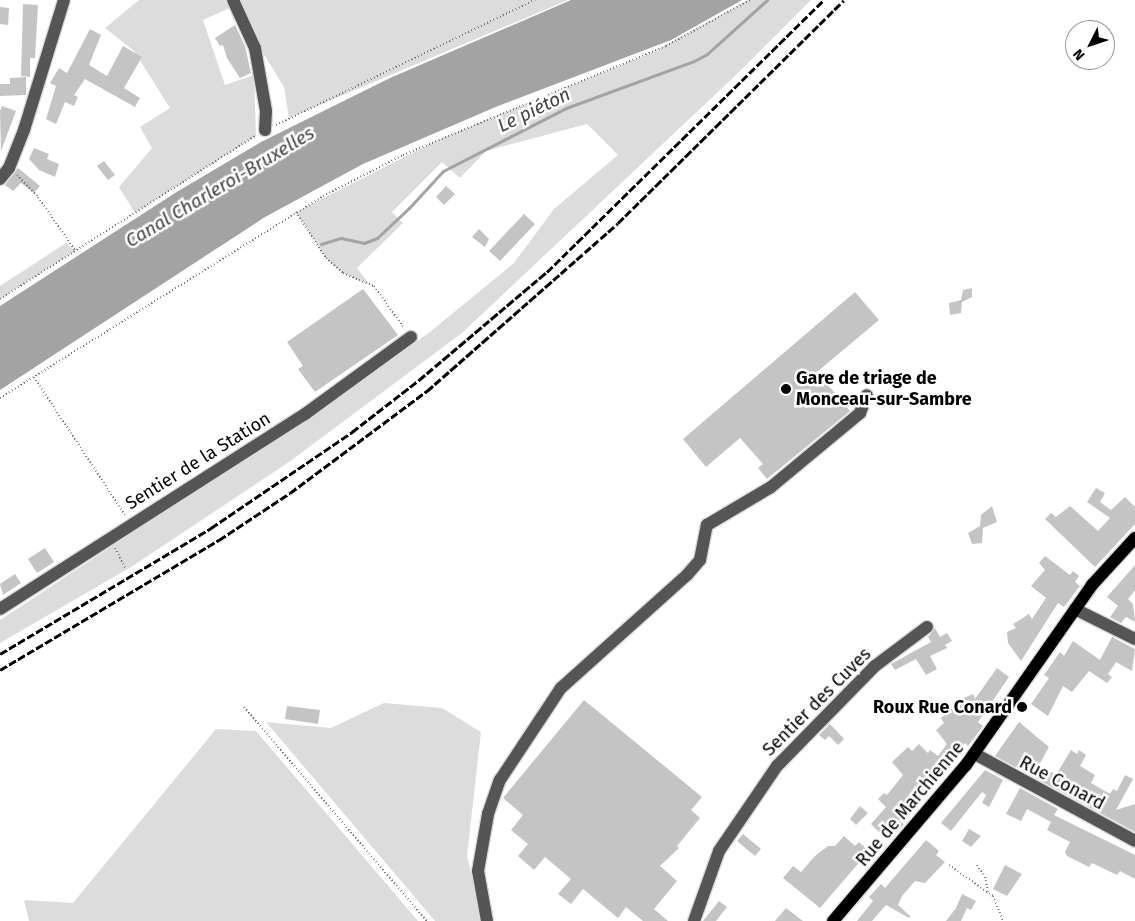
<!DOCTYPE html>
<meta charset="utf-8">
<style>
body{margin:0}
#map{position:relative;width:1135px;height:921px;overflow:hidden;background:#fff;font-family:"Fira Sans",sans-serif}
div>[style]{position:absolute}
.green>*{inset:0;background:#dcdcdc}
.water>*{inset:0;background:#a3a3a3}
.stream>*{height:3px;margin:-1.5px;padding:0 1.5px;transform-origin:1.5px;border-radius:1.5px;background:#a3a3a3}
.building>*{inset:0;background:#c4c4c4}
.path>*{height:2px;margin-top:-1px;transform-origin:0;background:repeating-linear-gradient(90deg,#777 0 1px,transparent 0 3.5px)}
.roads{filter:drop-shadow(1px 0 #dbdbdb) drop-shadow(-1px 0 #dbdbdb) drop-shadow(0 1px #dbdbdb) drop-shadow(0 -1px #dbdbdb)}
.minor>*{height:12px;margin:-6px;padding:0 6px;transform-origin:6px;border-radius:6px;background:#555}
.major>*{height:12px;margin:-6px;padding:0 6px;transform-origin:6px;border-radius:6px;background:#000}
.rail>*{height:3px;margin-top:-1.5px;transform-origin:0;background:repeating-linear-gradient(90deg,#000 0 8px,transparent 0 10.5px)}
.dots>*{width:14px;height:14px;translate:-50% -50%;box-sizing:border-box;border:2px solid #fff;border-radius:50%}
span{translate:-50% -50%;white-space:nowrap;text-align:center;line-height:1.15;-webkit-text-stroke:5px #fff;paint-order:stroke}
.poi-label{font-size:18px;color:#000;font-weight:700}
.left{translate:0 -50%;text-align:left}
.right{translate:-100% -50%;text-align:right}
.street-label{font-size:18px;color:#000}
.water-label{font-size:19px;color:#444;font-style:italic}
.north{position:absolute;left:1065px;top:20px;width:50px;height:50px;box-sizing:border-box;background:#fff;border:1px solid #999;border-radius:50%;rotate:229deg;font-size:14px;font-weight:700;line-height:20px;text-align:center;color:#000}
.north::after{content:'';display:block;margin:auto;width:18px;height:22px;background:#000;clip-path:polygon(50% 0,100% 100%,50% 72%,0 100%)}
</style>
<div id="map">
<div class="green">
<div style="clip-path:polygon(139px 0,568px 0,289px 118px,284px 87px,234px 6px,203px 20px,225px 85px,254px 75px,256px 136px,135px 213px,119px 187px,152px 148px,140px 127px,170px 108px,134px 51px,105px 28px)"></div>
<div style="clip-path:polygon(748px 0,811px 0,737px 74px,462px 333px,289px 462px,131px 567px,0 643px,0 620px,343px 394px,430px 332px,514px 263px,554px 209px,618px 155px,587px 124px,486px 151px,460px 178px,442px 162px,392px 212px,403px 223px,357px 268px,370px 285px,343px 273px,326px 258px,296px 212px,442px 138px,653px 52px)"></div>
<div style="clip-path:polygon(66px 243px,75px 251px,0 299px,0 286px)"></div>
<div style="clip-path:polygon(384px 703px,442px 708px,481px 732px,467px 856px,483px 921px,435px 921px,266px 722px,331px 728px)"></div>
<div style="clip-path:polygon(216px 729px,256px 731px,418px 921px,29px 921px,24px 900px,73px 903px)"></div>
</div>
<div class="water">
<div style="clip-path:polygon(571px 0,742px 0,671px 40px,498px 106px,363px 164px,265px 217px,0 390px,0 306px,175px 193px,261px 142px,390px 78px)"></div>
</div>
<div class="stream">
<div style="left:321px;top:244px;width:21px;rotate:-17deg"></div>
<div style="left:341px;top:238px;width:24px;rotate:12deg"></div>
<div style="left:364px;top:243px;width:14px;rotate:-21deg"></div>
<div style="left:377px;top:238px;width:44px;rotate:-43.2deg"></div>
<div style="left:409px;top:208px;width:50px;rotate:-47.4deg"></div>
<div style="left:443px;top:171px;width:138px;rotate:-27.1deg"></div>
<div style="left:566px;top:108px;width:136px;rotate:-20.2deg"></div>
<div style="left:694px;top:61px;width:15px;rotate:-28deg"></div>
<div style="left:707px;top:54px;width:81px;rotate:-42deg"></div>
</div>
<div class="building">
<div style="clip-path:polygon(23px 4px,38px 5px,35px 58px,30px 58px,30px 77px,21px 76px)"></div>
<div style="clip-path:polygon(0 7px,9px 8px,8px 25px,0 24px)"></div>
<div style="clip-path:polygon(235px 25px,245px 46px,251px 73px,240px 78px,227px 58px,223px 45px,220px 46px,215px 38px)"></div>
<div style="clip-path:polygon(90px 29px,101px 35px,89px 65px,107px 76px,123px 46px,142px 57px,124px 88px,140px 98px,135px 107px,85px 79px,74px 95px,78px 97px,74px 106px,65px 102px,56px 124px,46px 119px,56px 86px,50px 83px,59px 68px,67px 73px)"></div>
<div style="clip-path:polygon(26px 77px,26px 95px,0 96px,0 84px,10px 84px,10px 78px)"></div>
<div style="clip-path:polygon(2px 106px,16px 111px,1px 151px,0 111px)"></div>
<div style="clip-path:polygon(34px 148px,49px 154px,47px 159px,59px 164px,55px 177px,39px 170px,29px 159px)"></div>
<div style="clip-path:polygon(104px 161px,115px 175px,108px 180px,97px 166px)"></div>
<div style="clip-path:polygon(18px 168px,40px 186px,34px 193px,21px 183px,13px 191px,5px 185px)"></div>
<div style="clip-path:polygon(446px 186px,455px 194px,444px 205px,436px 197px)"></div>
<div style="clip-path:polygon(524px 214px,535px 224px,500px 261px,489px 251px)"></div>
<div style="clip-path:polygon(479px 229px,489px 239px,485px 247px,472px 237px)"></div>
<div style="clip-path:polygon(972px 288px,972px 297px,962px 302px,961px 313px,950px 315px,949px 303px,961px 300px,963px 290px)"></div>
<div style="clip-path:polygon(363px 289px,398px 335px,315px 392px,298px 369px,303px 366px,287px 342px)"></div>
<div style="clip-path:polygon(855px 292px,879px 320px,817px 372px,850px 411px,767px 479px,758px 468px,763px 464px,740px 438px,706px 467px,683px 439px)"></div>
<div style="clip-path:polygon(1096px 488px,1105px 493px,1100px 502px,1111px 510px,1125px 497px,1135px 507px,1135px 524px,1095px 567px,1045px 519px,1051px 513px,1056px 517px,1070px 506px,1098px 531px,1110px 518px,1087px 502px)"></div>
<div style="clip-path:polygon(992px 506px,997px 522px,983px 528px,982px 543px,972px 544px,968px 533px,980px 526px,981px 515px)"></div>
<div style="clip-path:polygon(45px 548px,54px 562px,37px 573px,28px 559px)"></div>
<div style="clip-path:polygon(1045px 556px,1070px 575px,1073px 571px,1079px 576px,1075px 582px,1080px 586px,1064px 607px,1058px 603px,1021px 661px,1008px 643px,1007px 632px,1016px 628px,1013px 624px,1029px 614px,1032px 619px,1046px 598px,1031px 586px,1045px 570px,1039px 563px)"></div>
<div style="clip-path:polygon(1135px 565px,1135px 590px,1128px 599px,1133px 604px,1135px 622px,1126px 617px,1121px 623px,1110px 617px,1118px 606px,1107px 597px)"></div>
<div style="clip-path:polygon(15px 574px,21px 583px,3px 595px,0 584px)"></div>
<div style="clip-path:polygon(935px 628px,940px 637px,947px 633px,952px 641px,945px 645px,947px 648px,930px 656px,937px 669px,926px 675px,916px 659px,895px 670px,891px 664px,931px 642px,928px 637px)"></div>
<div style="clip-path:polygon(1112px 637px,1135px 649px,1132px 671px,1116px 662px,1108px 674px,1112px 677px,1107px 683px,1089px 671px,1072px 692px,1063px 686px,1048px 716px,1031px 704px,1049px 678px,1044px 675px,1060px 652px,1064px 656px,1073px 641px,1100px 660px)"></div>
<div style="clip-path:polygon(997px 668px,1009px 677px,978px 722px,983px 726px,968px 746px,965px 743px,899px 820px,904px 824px,895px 834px,891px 830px,884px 837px,871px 824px,886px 807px,878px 799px,884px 793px,887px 795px,903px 775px,892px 762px,908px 747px,912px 751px,919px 744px,928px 753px,930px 750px,938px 756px,947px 744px,936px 730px,944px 723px,941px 718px,958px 703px,957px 701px,973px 694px,975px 699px)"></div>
<div style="clip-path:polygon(584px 700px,702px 797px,691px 810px,700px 818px,677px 846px,679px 848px,660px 866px,677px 881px,654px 909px,668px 921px,643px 921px,626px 907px,618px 918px,583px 889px,571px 904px,558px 894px,571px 879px,545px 857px,534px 870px,518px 856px,528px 844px,511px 830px,523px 815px,503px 798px)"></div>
<div style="clip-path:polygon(287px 706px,320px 710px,318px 724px,285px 719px)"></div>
<div style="clip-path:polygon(1019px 722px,1049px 747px,1039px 765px,1056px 775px,1071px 750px,1077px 754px,1079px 750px,1086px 755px,1080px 766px,1095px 775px,1091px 783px,1110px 794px,1113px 789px,1117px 791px,1125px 775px,1133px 779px,1116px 810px,1135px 804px,1135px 832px,995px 756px)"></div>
<div style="clip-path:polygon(830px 724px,844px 739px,838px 745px,829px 736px,825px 740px,819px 735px)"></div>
<div style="clip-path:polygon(985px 770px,1003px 780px,989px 807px,982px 803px,986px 795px,982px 792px,951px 831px,941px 823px)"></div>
<div style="clip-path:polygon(1020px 788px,1058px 809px,1054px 815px,1135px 855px,1135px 879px,1120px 871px,1117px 875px,1092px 863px,1089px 867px,1067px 856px,1065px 852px,1070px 842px,1047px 830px,1051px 822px,1027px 809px,1021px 821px,1006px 814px)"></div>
<div style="clip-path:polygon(860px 806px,868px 813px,856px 825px,850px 819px)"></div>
<div style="clip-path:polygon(969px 829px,981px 836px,971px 847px,962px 841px)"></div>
<div style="clip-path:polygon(743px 834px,761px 849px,755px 856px,737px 841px)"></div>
<div style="clip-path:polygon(844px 836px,855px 846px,859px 842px,869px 851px,820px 908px,783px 878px,793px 866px,801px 872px,815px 856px,828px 846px,835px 846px)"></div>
<div style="clip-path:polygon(926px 840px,939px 851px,936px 855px,945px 862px,925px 883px,915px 881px,902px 896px,898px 905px,910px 916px,909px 918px,886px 905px,872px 921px,857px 921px,873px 901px,869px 897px,881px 884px,885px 888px)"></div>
<div style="clip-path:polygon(1005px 865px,1022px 874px,1007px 896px,993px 889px)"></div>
<div style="clip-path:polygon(962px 894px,976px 901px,971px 910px,967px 908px,961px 921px,946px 921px,956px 908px)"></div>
<div style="clip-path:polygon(719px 901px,727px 907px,716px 921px,703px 921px)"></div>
<div style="clip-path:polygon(786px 908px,803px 921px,775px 921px)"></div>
</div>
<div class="path">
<div style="left:276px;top:125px;width:288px;rotate:-25.8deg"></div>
<div style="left:17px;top:175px;width:30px;rotate:46deg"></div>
<div style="left:38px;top:197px;width:65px;rotate:55.1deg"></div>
<div style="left:296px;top:212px;width:55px;rotate:56.9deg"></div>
<div style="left:326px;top:258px;width:23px;rotate:41deg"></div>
<div style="left:343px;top:273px;width:34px;rotate:23deg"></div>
<div style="left:374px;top:286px;width:52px;rotate:54.5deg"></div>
<div style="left:0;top:299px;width:304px;rotate:-32.6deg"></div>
<div style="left:34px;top:377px;width:165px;rotate:56.6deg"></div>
<div style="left:0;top:398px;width:381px;rotate:-32deg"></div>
<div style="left:323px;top:196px;width:90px;rotate:-27.1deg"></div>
<div style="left:403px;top:155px;width:285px;rotate:-22.5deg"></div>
<div style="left:666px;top:46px;width:96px;rotate:-28.7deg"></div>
<div style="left:115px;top:548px;width:22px;rotate:63deg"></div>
<div style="left:244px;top:707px;width:282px;rotate:49.5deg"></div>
<div style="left:949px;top:865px;width:54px;rotate:35.2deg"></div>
<div style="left:993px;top:896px;width:27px;rotate:68deg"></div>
<div style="left:977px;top:865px;width:14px;rotate:56deg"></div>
<div style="left:985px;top:877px;width:15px;rotate:79deg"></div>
</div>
<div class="roads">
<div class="minor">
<div style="left:233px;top:0;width:53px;rotate:65.4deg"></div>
<div style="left:255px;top:48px;width:64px;rotate:80.1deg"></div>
<div style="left:266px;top:111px;width:19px;rotate:93deg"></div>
<div style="left:0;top:179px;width:14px;rotate:-51deg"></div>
<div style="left:9px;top:168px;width:41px;rotate:-68.5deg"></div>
<div style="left:24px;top:130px;width:136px;rotate:-72.9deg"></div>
<div style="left:0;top:609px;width:362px;rotate:-32.6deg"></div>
<div style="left:305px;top:414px;width:131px;rotate:-36deg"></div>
<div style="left:1075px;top:609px;width:67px;rotate:26.6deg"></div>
<div style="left:975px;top:754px;width:182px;rotate:28.5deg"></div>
<div style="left:487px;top:921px;width:51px;rotate:-100.2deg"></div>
<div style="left:478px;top:871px;width:58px;rotate:-80deg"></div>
<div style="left:488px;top:814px;width:36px;rotate:-71deg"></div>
<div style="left:500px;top:780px;width:110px;rotate:-56.5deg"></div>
<div style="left:561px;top:688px;width:169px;rotate:-41.9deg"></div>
<div style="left:687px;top:575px;width:20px;rotate:-49deg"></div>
<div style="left:700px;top:560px;width:36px;rotate:-79deg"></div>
<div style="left:707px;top:525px;width:74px;rotate:-30.7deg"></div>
<div style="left:771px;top:487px;width:116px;rotate:-39.7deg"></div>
<div style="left:860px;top:413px;width:19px;rotate:-69deg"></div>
<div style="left:694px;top:921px;width:74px;rotate:-70.3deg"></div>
<div style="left:719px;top:851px;width:103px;rotate:-55.7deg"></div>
<div style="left:777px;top:766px;width:140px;rotate:-45.6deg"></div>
<div style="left:875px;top:666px;width:65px;rotate:-36.9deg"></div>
</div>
<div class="major">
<div style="left:833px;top:921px;width:205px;rotate:-49.6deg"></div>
<div style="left:966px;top:765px;width:220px;rotate:-55deg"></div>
<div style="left:1092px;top:585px;width:64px;rotate:-47.5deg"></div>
</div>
</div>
<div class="rail">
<div style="left:0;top:654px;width:246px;rotate:-30.8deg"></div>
<div style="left:211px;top:528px;width:171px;rotate:-34.2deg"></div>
<div style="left:352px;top:432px;width:85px;rotate:-37.8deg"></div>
<div style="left:419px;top:380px;width:167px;rotate:-40.2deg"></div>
<div style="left:547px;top:272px;width:388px;rotate:-44.5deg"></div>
<div style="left:0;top:670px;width:255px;rotate:-30.7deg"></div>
<div style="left:219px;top:540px;width:85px;rotate:-33.5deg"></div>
<div style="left:290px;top:493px;width:171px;rotate:-36.7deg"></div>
<div style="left:427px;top:391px;width:254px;rotate:-41.3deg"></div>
<div style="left:618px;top:223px;width:317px;rotate:-44.6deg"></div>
</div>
<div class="dots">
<div style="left:786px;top:389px;background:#000"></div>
<div style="left:1022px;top:707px;background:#000"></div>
</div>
<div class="poi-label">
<span class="left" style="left:796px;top:389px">Gare de triage de<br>Monceau-sur-Sambre</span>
<span class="right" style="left:1012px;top:707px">Roux Rue Conard</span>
</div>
<div class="street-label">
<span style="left:198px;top:461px;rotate:-32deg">Sentier de la Station</span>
<span style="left:817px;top:702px;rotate:-45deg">Sentier des Cuves</span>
<span style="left:1062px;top:783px;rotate:28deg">Rue Conard</span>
<span style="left:910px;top:804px;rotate:-50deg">Rue de Marchienne</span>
</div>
<div class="water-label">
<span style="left:534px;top:110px;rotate:-26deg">Le piéton</span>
<span style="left:220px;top:187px;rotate:-31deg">Canal Charleroi-Bruxelles</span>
</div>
<div class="north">N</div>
</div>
